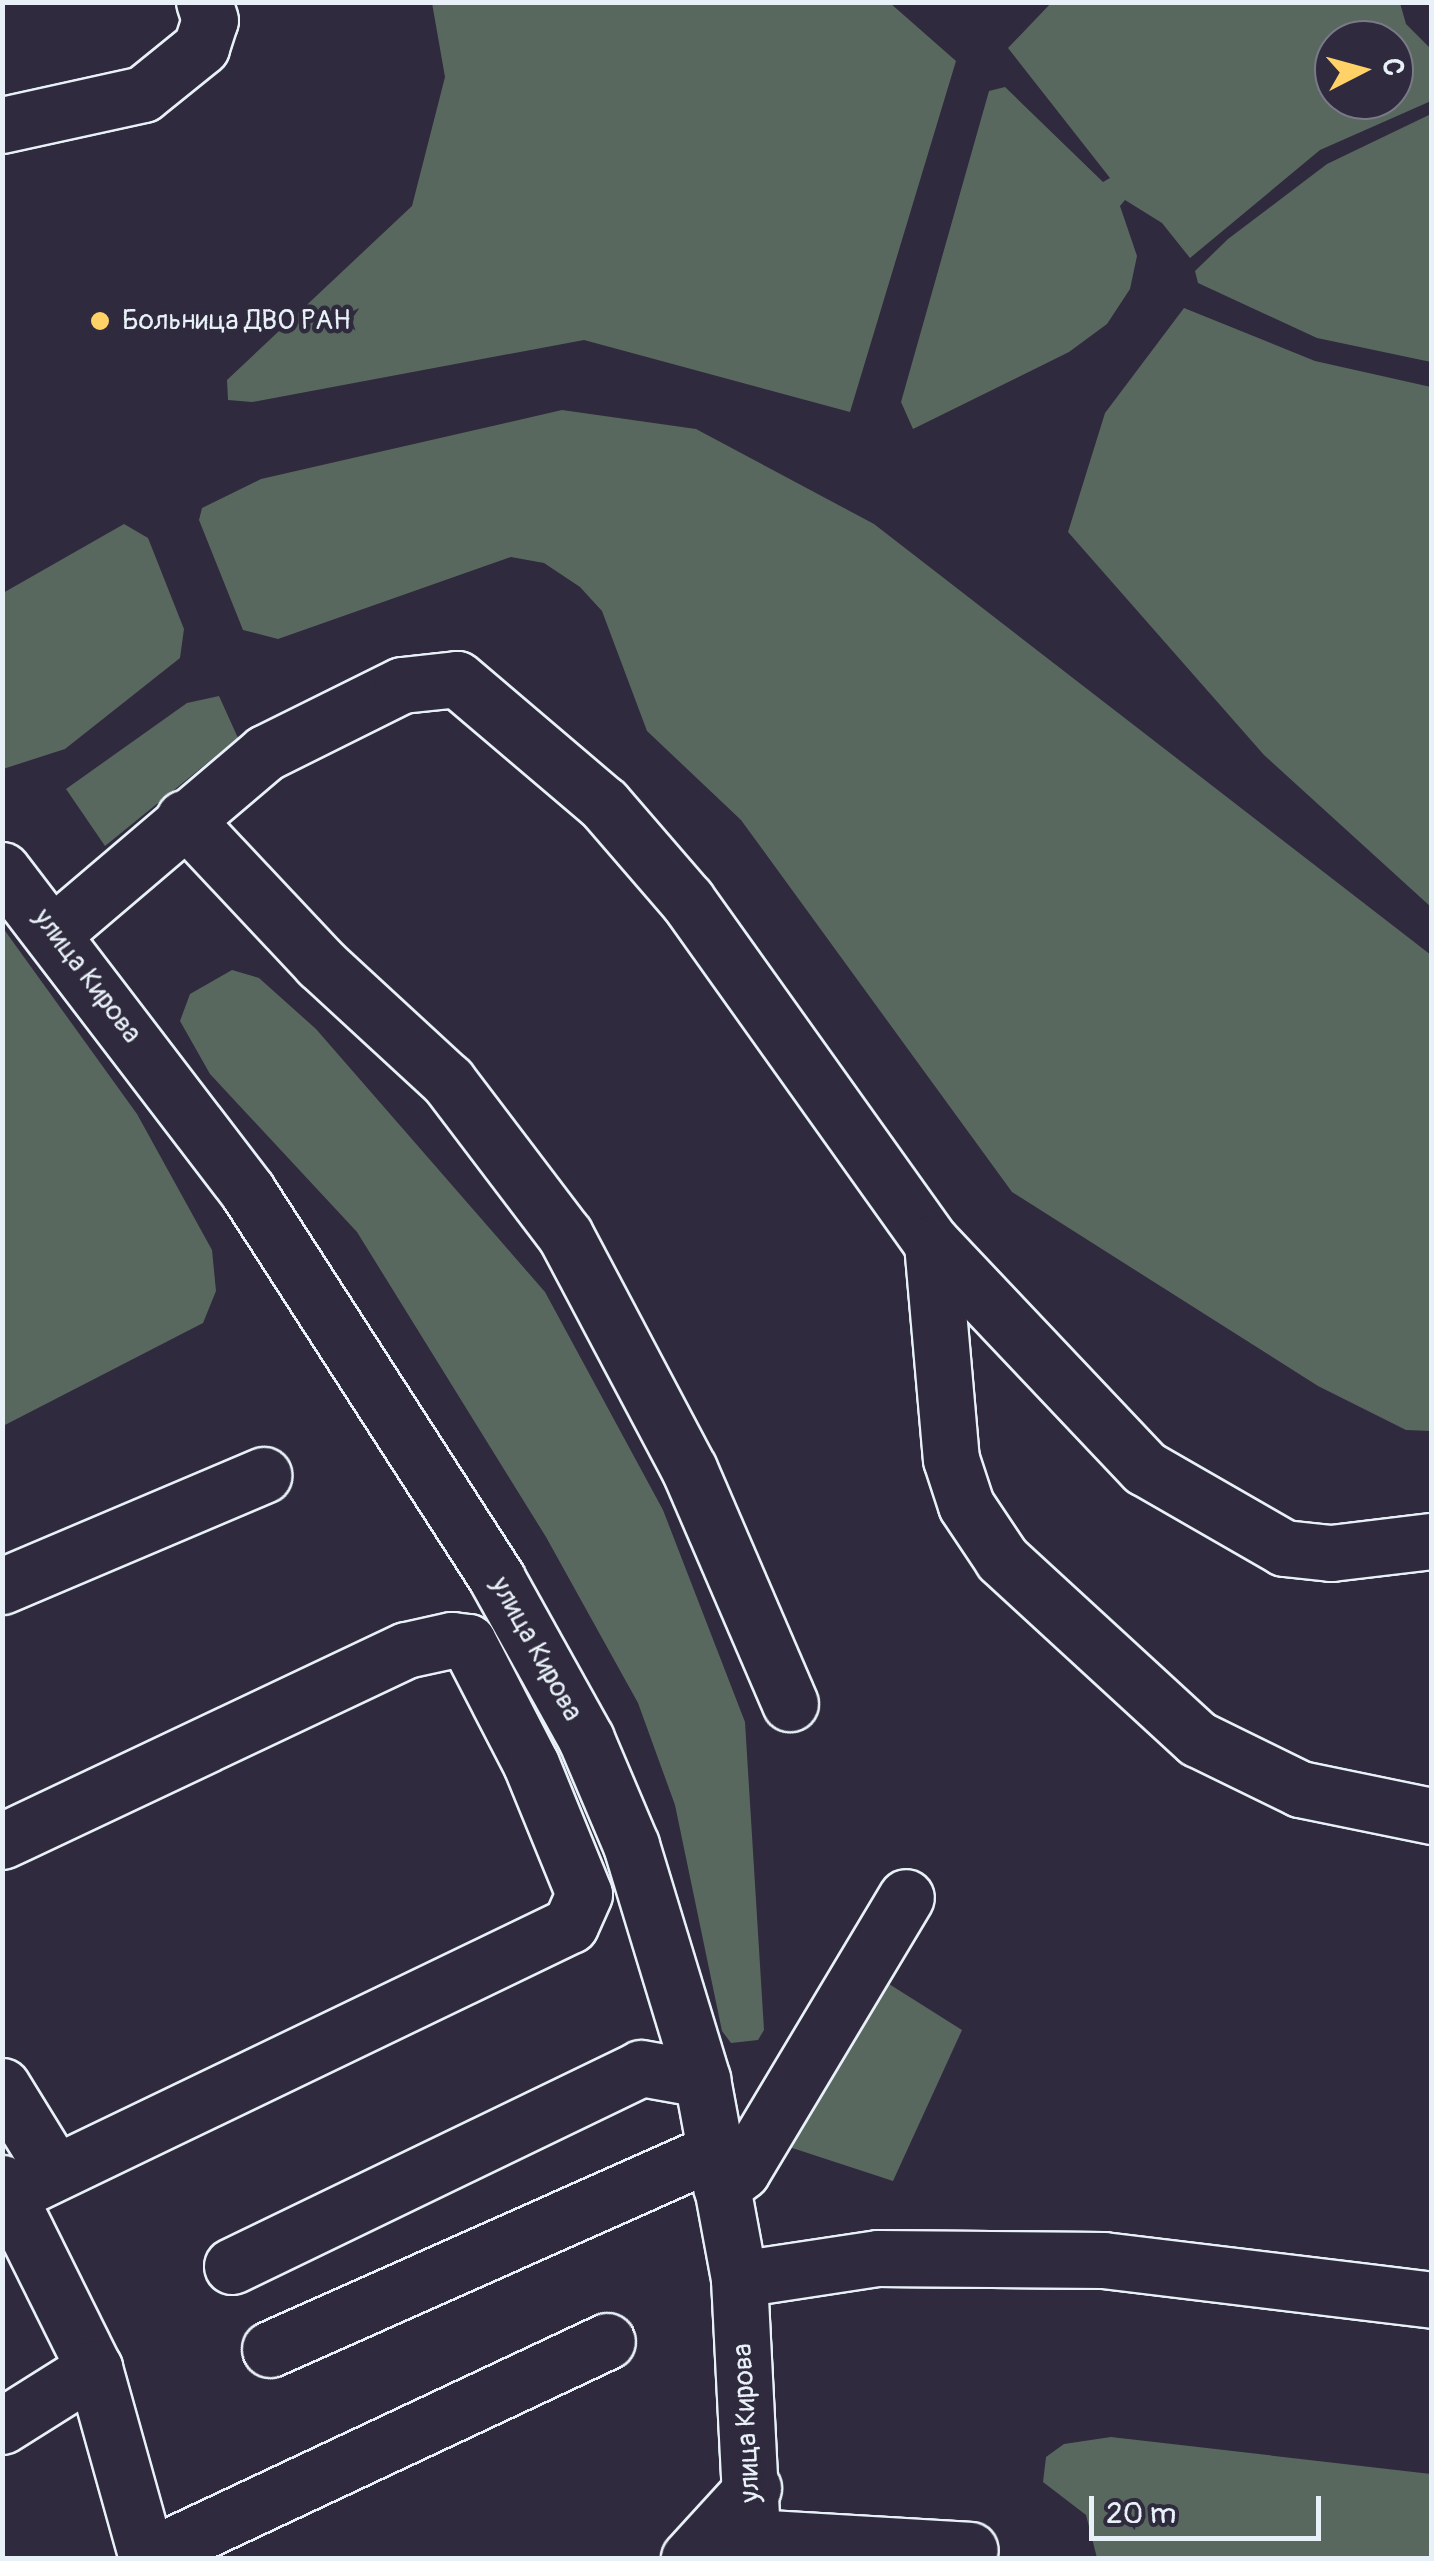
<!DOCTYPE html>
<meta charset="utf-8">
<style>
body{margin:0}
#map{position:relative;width:1434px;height:2561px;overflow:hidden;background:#2f2a3d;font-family:Pangolin,sans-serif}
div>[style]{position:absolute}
.green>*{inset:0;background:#59685f}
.roads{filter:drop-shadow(2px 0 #e8f1f8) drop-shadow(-2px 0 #e8f1f8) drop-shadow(0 2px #e8f1f8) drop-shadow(0 -2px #e8f1f8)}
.minor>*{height:55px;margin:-27.5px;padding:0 27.5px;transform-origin:27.5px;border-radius:27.5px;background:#2f2a3d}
.dots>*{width:28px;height:28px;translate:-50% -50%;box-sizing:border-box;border:5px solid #2f2a3d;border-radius:50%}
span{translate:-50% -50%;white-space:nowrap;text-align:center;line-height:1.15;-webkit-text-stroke:9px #2f2a3d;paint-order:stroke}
.poi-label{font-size:28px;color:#e8f1f8}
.left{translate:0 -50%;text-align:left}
.street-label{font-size:28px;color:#e8f1f8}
.frame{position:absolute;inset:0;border:5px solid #e8f1f8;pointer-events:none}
.north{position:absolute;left:1314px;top:20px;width:100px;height:100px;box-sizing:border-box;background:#2f2a3d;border:2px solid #797a88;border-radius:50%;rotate:84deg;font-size:28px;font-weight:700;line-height:40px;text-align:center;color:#e8f1f8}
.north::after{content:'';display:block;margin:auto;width:35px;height:45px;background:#ffd166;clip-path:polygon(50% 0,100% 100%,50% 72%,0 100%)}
.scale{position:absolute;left:1089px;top:2496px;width:232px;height:45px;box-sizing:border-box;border:5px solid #e8f1f8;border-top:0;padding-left:12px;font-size:30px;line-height:35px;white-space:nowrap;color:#e8f1f8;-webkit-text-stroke:8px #2f2a3d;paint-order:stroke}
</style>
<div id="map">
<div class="green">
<div style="clip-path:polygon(evenodd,1052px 2px,1400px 3px,1406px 24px,1431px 49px,1431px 101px,1320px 150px,1190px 258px,1162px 223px,1125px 200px,1120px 206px,1137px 256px,1130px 289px,1107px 324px,1069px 352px,913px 429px,901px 402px,989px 91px,1005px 87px,1103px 182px,1110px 178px,1008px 48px,1052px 2px,1334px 40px,1394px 40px,1394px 100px,1334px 100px,1334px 40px)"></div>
<div style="clip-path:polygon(432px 3px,890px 3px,956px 61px,850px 412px,584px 340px,252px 402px,228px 400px,227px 380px,412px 206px,445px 77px)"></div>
<div style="clip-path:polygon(1431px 114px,1431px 362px,1317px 338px,1198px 283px,1195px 271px,1228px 239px,1327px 164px)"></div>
<div style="clip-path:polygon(1184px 308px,1315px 361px,1431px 387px,1431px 907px,1264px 755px,1068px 532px,1105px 413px)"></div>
<div style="clip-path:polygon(562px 410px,696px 429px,874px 524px,1431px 955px,1431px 1431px,1406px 1430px,1318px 1386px,1012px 1192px,741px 820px,647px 731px,602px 611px,580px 587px,544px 563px,511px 557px,278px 639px,243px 630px,199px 520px,202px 508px,261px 479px)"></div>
<div style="clip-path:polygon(124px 524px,148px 538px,184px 629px,180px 658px,65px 749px,3px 769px,3px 593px)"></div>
<div style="clip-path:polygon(219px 696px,238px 738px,105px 846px,66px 789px,187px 703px)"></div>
<div style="clip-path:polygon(3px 928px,137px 1114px,212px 1250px,216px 1291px,203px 1323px,3px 1426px)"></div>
<div style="clip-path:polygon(232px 970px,259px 978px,316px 1029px,545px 1292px,663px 1510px,745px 1722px,764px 2030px,758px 2040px,731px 2043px,722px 2031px,675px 1805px,638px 1703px,546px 1537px,357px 1232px,210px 1074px,180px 1021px,190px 994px)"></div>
<div style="clip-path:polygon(870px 1972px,962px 2030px,893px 2181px,774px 2142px)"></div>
<div style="clip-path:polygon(1111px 2437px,1431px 2474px,1431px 2558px,1097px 2558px,1086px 2515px,1043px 2482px,1046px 2457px,1064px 2444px)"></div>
</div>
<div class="roads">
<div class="minor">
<div style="left:2px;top:125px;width:144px;rotate:-12.4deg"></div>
<div style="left:143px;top:94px;width:75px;rotate:-39deg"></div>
<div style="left:201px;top:47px;width:28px;rotate:-72deg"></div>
<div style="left:210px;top:20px;width:19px;rotate:-108deg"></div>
<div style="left:184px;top:818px;width:199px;rotate:46.8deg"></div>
<div style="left:320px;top:963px;width:174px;rotate:42.7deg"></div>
<div style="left:448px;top:1081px;width:193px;rotate:52.8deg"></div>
<div style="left:565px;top:1235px;width:265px;rotate:62.1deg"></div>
<div style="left:689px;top:1469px;width:255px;rotate:66.7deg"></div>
<div style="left:2px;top:870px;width:405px;rotate:52.6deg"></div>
<div style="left:248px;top:1192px;width:460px;rotate:57.2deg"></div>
<div style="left:497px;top:1579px;width:183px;rotate:60.9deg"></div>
<div style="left:586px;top:1739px;width:115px;rotate:67deg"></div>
<div style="left:631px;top:1845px;width:245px;rotate:73.1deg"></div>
<div style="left:702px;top:2079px;width:203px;rotate:79.5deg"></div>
<div style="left:739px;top:2279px;width:279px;rotate:87.1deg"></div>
<div style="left:56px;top:931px;width:275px;rotate:-40.4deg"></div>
<div style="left:265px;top:753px;width:153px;rotate:-26.4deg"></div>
<div style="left:402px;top:685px;width:55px;rotate:-6.2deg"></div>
<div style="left:457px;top:679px;width:193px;rotate:40.4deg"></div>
<div style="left:604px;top:804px;width:127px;rotate:49.2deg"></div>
<div style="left:687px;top:900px;width:422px;rotate:54.5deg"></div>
<div style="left:932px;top:1243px;width:310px;rotate:46.6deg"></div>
<div style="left:1145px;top:1468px;width:160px;rotate:29.9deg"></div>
<div style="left:1284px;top:1548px;width:47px;rotate:6.1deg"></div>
<div style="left:1331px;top:1553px;width:102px;rotate:-6.8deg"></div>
<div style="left:932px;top:1243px;width:217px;rotate:85deg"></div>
<div style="left:951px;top:1459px;width:48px;rotate:71.9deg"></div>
<div style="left:966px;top:1505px;width:65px;rotate:56.3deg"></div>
<div style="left:1002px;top:1559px;width:266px;rotate:42.6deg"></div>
<div style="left:1198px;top:1739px;width:114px;rotate:26.1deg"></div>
<div style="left:1300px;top:1789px;width:135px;rotate:11.6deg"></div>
<div style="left:2px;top:1586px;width:284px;rotate:-23deg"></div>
<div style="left:2px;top:1841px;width:447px;rotate:-25.3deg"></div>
<div style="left:406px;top:1650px;width:47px;rotate:-12.3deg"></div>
<div style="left:452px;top:1640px;width:16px;rotate:7deg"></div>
<div style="left:468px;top:1642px;width:137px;rotate:62.7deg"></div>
<div style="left:531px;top:1764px;width:140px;rotate:67.8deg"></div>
<div style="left:584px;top:1894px;width:34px;rotate:114deg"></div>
<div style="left:570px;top:1925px;width:620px;rotate:154.3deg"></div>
<div style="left:2px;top:2086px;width:97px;rotate:58.4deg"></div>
<div style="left:2px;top:2183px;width:207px;rotate:63.6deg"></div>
<div style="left:94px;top:2368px;width:197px;rotate:74.4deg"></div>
<div style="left:721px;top:2187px;width:26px;rotate:-37deg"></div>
<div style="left:742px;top:2171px;width:319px;rotate:-59.1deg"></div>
<div style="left:232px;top:2266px;width:454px;rotate:-25.8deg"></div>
<div style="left:641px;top:2068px;width:62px;rotate:10.2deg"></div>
<div style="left:739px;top:2279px;width:141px;rotate:-8.6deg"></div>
<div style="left:878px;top:2258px;width:225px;rotate:0.5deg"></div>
<div style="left:1103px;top:2260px;width:331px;rotate:6.9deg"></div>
<div style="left:270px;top:2349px;width:488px;rotate:-24deg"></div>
<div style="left:2px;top:2426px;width:109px;rotate:-32.2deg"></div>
<div style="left:753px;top:2537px;width:217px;rotate:3.4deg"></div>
<div style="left:147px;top:2557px;width:508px;rotate:-25.15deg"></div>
<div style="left:689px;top:2558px;width:95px;rotate:-47.6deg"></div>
</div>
</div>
<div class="dots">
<div style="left:100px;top:321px;background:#ffd166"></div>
</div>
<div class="poi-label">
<span class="left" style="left:122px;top:321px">Больница ДВО РАН</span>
</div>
<div class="street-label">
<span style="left:87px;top:976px;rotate:53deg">улица Кирова</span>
<span style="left:536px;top:1649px;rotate:61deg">улица Кирова</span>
<span style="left:747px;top:2423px;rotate:-93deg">улица Кирова</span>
</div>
<div class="frame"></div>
<div class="north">С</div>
<div class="scale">20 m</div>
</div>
